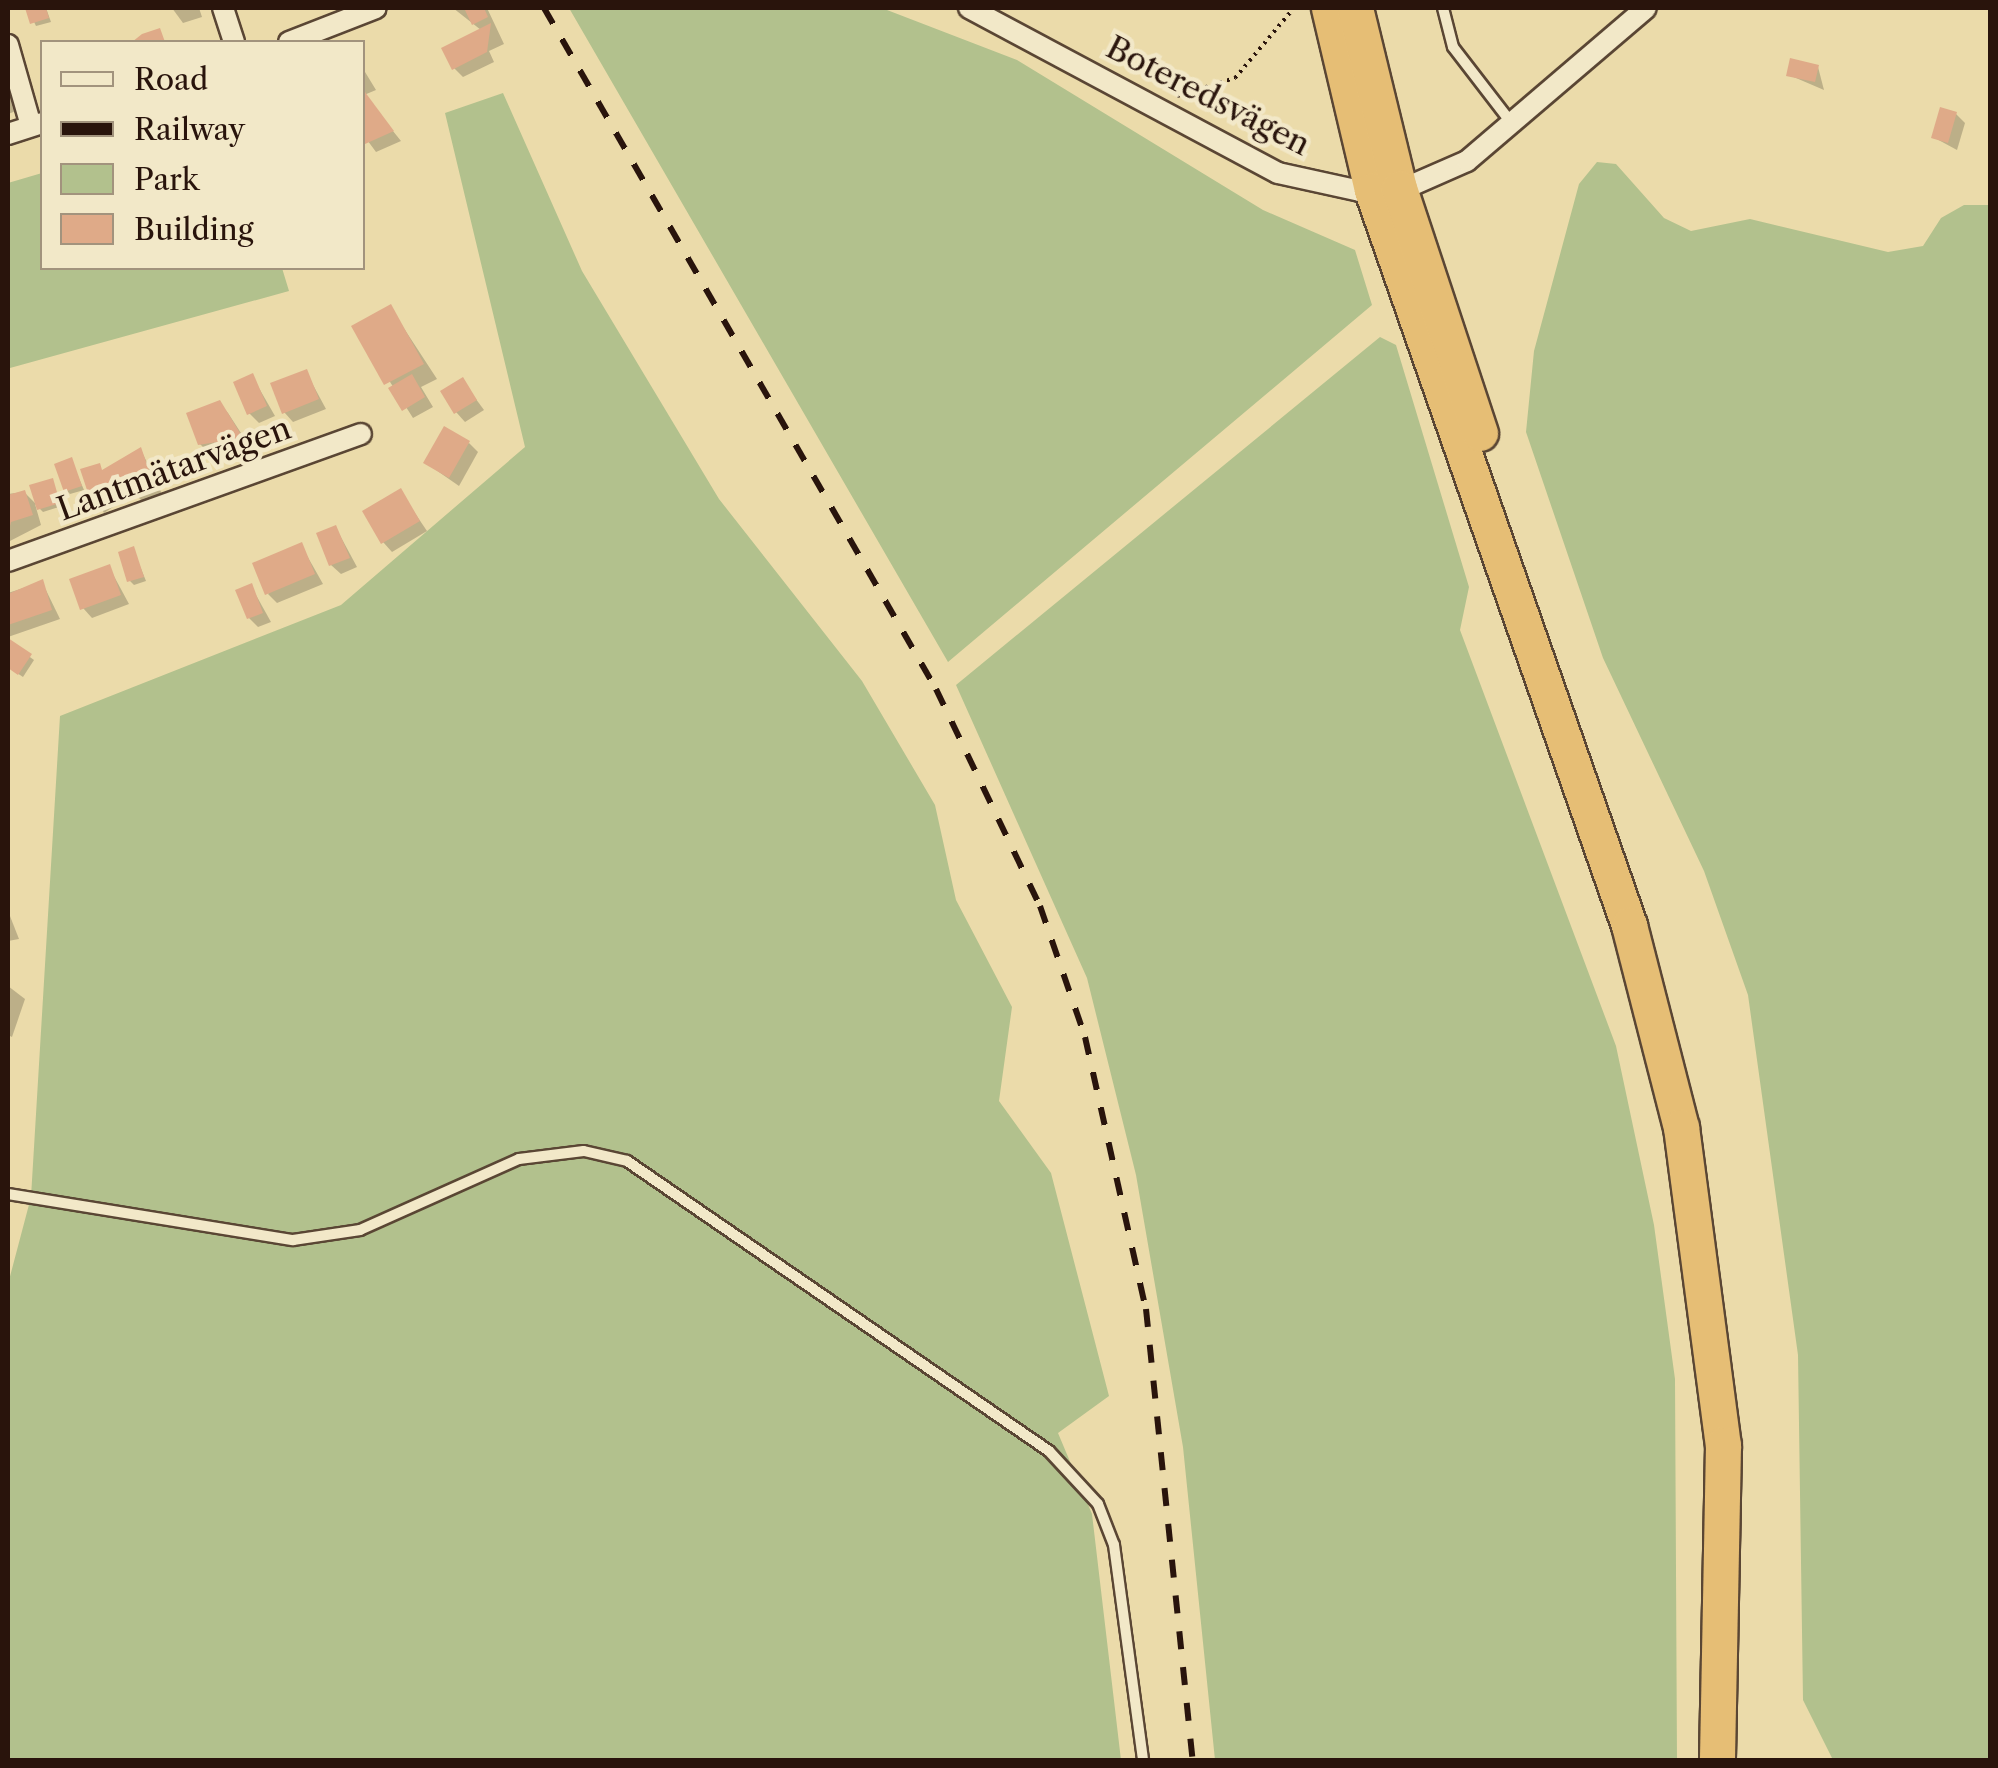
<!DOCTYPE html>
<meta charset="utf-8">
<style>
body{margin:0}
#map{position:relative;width:1998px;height:1768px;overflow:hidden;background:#ebdbaa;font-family:"Libre Caslon Text",serif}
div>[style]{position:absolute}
.green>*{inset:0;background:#b2c18d}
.shadow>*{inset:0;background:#0003}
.building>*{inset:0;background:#dfaa88}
.path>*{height:4px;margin-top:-2px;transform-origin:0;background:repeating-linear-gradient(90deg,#29140c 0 2.5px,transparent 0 7.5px)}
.roads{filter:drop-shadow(2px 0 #5a4634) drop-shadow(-2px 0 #5a4634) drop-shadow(0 2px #5a4634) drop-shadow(0 -2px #5a4634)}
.lane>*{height:10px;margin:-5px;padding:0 5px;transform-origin:5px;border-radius:5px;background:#f2e8c8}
.street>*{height:20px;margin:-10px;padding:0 10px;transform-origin:10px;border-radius:10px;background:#f2e8c8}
.highway>*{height:35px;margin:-17.5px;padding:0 17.5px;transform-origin:17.5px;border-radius:17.5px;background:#e6be75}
.rail>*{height:6px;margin-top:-3px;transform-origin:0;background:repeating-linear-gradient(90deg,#29140c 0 18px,transparent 0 36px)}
span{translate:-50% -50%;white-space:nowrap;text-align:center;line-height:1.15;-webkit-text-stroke:9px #f2e8c8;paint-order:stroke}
.street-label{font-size:32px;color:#29140c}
.frame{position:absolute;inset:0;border:10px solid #29140c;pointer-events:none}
.legend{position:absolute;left:40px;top:40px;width:325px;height:230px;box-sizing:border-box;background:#f2e8c8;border:2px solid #a2937d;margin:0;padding:12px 18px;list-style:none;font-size:30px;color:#29140c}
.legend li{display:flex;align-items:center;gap:20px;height:50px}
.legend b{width:50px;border:2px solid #a2937d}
</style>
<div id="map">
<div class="green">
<div style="clip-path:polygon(569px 8px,887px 10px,1017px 60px,1263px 210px,1355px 250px,1372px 305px,948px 662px)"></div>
<div style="clip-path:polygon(503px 93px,582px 271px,719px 499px,862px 681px,935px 805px,956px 900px,1012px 1007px,999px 1101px,1051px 1173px,1109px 1396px,1058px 1433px,1092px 1514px,1121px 1760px,8px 1760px,8px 1284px,31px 1197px,60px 716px,341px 605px,525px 447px,445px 113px)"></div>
<div style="clip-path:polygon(1597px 162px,1616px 164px,1664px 218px,1691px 231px,1750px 219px,1888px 252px,1923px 246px,1941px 218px,1964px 205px,1990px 205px,1990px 1760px,1833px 1760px,1803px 1700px,1798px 1355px,1748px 995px,1704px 871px,1603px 658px,1526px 432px,1534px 351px,1579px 184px)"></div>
<div style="clip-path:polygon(42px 173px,42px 268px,282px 268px,289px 291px,10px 368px,8px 183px)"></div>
<div style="clip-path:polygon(1380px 337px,1396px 345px,1469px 587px,1460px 630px,1616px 1046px,1654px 1225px,1675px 1379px,1677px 1760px,1215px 1760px,1183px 1447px,1136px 1175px,1087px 978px,956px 685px)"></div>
</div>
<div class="shadow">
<div style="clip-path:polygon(46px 8px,51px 22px,36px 26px,28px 9px)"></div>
<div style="clip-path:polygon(172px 8px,199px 8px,202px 17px,183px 23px)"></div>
<div style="clip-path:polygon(453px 8px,487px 8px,504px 44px,489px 51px,494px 62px,463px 77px,454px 68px,481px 30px)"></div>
<div style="clip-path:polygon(362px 67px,376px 90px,364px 95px,401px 141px,376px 152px,362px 133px)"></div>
<div style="clip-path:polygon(1818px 67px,1824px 90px,1789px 75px)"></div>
<div style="clip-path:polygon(8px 92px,16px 111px,8px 114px)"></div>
<div style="clip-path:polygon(1956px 114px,1965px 123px,1957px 150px,1933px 137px)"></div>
<div style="clip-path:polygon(390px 307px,437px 379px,421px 387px,433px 407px,413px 418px,355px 327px)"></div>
<div style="clip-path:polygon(306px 372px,326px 409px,293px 422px,284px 412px)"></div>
<div style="clip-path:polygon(252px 376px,275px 416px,259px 423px,249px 413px)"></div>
<div style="clip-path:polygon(462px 380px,484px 410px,465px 422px,456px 412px)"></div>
<div style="clip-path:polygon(219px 403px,228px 413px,250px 447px,210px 454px,200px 444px)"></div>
<div style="clip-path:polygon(469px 443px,478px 452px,459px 486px,426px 463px)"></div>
<div style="clip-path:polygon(141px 450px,162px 494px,142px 501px,134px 493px,104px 513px,83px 471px,105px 472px)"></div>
<div style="clip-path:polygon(71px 460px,84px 490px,70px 494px,66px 490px)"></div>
<div style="clip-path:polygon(52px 481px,62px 506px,43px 512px,35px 504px,41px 525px,8px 542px,8px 494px,24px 492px,38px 506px)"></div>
<div style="clip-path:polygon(400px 491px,427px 531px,392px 552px,383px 542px)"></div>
<div style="clip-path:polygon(336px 528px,357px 567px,341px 574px,331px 565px)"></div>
<div style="clip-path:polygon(301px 545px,323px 584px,277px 603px,268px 594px)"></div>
<div style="clip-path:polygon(133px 549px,146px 581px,134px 585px,130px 581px)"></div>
<div style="clip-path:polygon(109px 567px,129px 604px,92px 618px,83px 608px)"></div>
<div style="clip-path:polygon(42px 582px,60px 619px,8px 637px,8px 593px)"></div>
<div style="clip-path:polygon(251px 586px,271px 622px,258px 627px,249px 618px)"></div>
<div style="clip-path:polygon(8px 641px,34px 660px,23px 677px,8px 667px)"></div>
<div style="clip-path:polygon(8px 911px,19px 939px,8px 941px)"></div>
<div style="clip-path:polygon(8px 986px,25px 999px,12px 1037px,8px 1035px)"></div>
</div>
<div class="building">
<div style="clip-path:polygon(25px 8px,46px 8px,49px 18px,30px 24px)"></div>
<div style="clip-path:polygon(450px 8px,484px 8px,488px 17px,472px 25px,464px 8px)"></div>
<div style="clip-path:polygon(491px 23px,487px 52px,452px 70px,441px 48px)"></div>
<div style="clip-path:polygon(160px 28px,165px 42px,132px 42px,142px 34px)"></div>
<div style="clip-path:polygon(1790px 58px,1819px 65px,1815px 82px,1786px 76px)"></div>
<div style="clip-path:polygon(362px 88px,394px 131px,365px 144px,362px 139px)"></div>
<div style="clip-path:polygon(1940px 107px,1957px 112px,1948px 143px,1931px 138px)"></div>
<div style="clip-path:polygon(391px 304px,424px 364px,384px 385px,351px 326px)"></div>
<div style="clip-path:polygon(307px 369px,319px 399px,282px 414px,270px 383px)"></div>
<div style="clip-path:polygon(253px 373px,267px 406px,247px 415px,233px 382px)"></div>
<div style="clip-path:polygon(412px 374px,425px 397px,402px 411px,388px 388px)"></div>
<div style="clip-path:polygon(463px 377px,477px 400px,454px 414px,440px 391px)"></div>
<div style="clip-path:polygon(220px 400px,243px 438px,198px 445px,186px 413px)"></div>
<div style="clip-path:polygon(444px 426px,470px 441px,449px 478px,423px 463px)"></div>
<div style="clip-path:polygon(141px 447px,154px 485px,130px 493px,127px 483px,92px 505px,80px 469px,100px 463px,102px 470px)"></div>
<div style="clip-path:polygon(72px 457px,82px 486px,64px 492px,54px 464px)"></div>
<div style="clip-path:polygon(53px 478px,60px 503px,37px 510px,29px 485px)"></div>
<div style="clip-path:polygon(401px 488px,420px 521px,381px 544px,362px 511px)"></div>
<div style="clip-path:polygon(25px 490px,33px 515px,11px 522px,8px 534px,8px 495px)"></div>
<div style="clip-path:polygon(336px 525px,350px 558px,329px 566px,316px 533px)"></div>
<div style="clip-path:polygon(302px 542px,315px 574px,265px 595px,252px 563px)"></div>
<div style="clip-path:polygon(134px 546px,144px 577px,127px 582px,118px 552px)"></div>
<div style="clip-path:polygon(110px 564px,121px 595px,80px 610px,69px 579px)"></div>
<div style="clip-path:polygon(43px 579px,52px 610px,8px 625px,8px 594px)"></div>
<div style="clip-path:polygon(252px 583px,263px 613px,247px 619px,235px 590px)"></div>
<div style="clip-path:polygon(8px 638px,32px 654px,18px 675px,8px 668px)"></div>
</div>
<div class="path">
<div style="left:1177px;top:96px;width:61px;rotate:-17.2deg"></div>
<div style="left:1235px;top:78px;width:92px;rotate:-49.9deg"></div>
</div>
<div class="roads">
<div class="lane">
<div style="left:1443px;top:8px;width:40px;rotate:75.6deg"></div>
<div style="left:1453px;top:47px;width:98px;rotate:52.4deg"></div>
<div style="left:8px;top:1194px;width:289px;rotate:9.2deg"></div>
<div style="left:293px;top:1240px;width:68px;rotate:-8.5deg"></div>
<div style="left:360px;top:1230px;width:174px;rotate:-24.1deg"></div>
<div style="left:519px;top:1159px;width:65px;rotate:-7deg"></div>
<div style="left:584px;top:1151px;width:44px;rotate:13.1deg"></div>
<div style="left:627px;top:1161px;width:512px;rotate:34.5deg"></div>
<div style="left:1049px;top:1451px;width:72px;rotate:47.2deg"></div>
<div style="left:1098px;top:1504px;width:44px;rotate:68.7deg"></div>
<div style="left:1114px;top:1545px;width:217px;rotate:82.3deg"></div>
</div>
<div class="street">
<div style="left:223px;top:8px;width:36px;rotate:72deg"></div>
<div style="left:969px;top:8px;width:350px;rotate:28.1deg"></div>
<div style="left:1278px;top:173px;width:84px;rotate:12.4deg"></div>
<div style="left:1360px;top:191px;width:50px;rotate:-5.7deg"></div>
<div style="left:1410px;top:186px;width:62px;rotate:-23.7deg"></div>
<div style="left:1467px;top:161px;width:235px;rotate:-40.5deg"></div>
<div style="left:289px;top:42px;width:93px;rotate:-21.3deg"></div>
<div style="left:8px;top:45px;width:84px;rotate:74.1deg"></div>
<div style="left:8px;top:134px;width:35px;rotate:-18deg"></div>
<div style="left:8px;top:561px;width:375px;rotate:-19.8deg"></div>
</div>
<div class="highway">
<div style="left:1329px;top:8px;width:187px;rotate:76.7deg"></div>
<div style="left:1372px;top:190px;width:779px;rotate:70.73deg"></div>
<div style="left:1629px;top:925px;width:209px;rotate:75.6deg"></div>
<div style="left:1681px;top:1127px;width:321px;rotate:82.5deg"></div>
<div style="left:1723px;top:1445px;width:315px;rotate:91.1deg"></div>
<div style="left:1355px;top:8px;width:185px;rotate:76.3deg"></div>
<div style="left:1399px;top:188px;width:258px;rotate:71.7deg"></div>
</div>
</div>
<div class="rail">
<div style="left:544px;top:8px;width:786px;rotate:60.07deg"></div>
<div style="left:936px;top:689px;width:241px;rotate:64.4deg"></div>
<div style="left:1040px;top:906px;width:139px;rotate:71deg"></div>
<div style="left:1085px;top:1037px;width:279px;rotate:77.4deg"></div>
<div style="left:1146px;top:1309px;width:453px;rotate:84.1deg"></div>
</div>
<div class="street-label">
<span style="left:1208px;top:96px;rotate:27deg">Boteredsvägen</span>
<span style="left:174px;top:469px;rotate:-20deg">Lantmätarvägen</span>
</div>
<div class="frame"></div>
<ul class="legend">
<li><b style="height:12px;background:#f2e8c8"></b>Road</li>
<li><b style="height:12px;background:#29140c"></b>Railway</li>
<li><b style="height:28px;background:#b2c18d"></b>Park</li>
<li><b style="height:28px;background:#dfaa88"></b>Building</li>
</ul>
</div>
